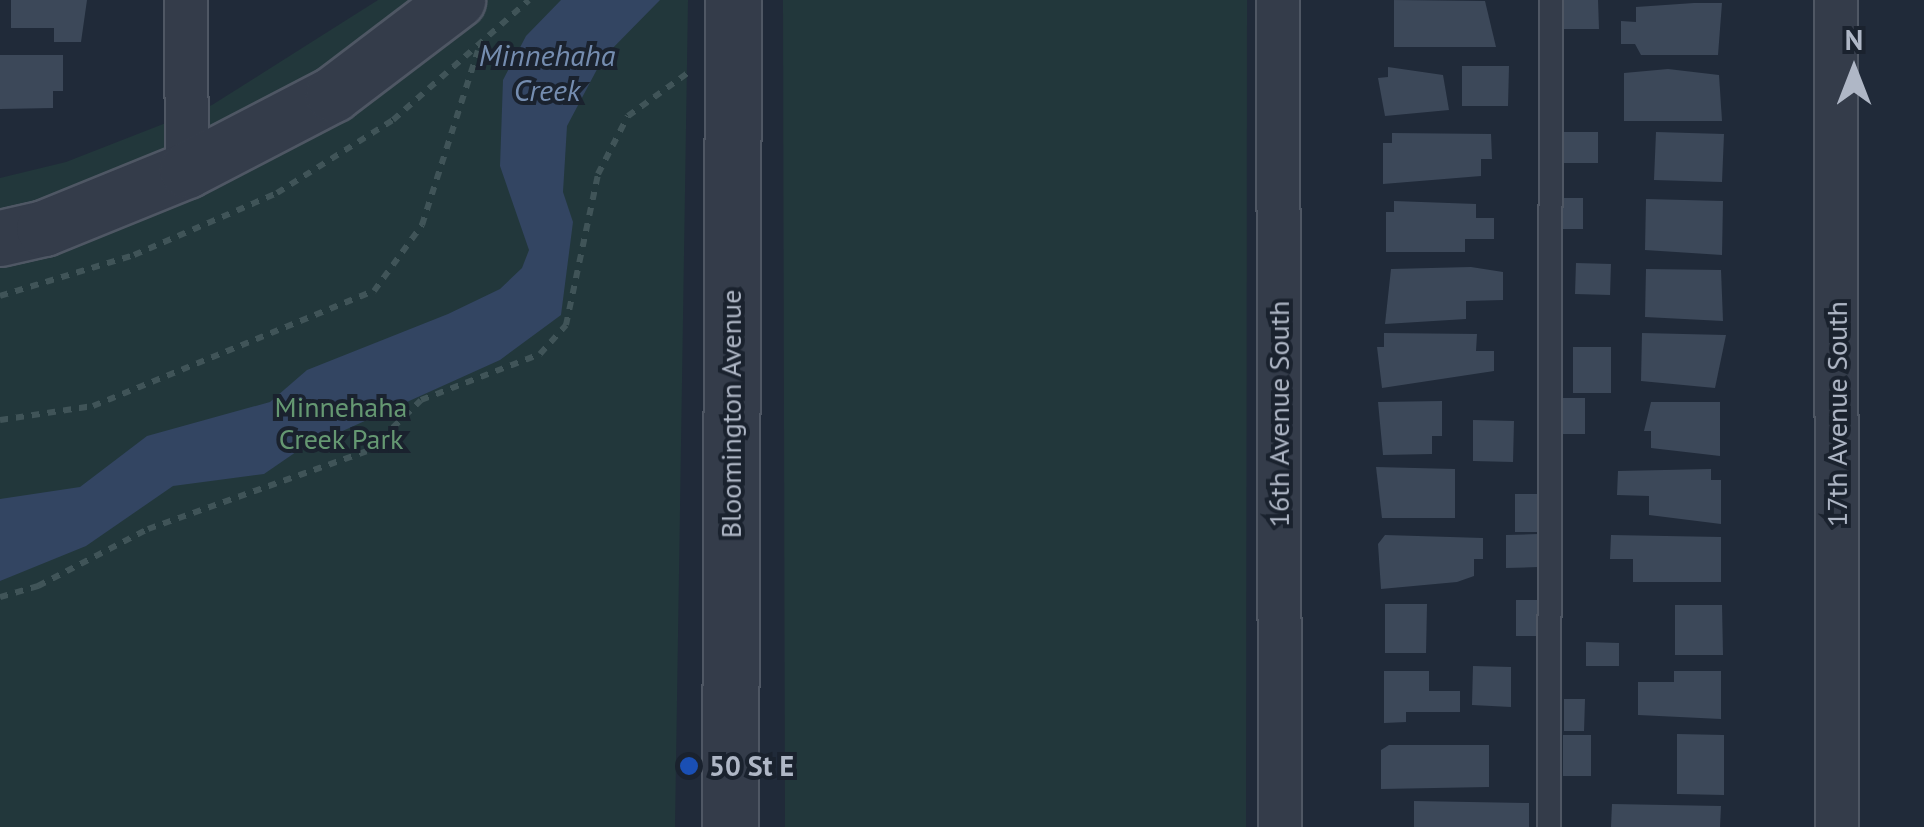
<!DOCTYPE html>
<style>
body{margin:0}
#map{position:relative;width:1924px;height:827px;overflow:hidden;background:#202a39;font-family:"PT Sans",sans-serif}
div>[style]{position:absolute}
.green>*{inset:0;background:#22373b}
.water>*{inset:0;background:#334562}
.building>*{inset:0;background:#3c4859}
.path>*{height:6px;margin-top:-3px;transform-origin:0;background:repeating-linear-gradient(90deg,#405458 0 8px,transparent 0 16px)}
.roads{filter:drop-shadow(2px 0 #4f5764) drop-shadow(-2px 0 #4f5764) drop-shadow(0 2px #4f5764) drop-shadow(0 -2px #4f5764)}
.service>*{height:22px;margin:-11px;padding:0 11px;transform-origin:11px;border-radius:11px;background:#343c4a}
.minor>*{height:42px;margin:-21px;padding:0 21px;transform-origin:21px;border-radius:21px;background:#343c4a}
.tertiary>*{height:55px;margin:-27.5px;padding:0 27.5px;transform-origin:27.5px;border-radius:27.5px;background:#343c4a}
.dots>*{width:28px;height:28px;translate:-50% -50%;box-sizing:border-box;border:5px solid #1a222e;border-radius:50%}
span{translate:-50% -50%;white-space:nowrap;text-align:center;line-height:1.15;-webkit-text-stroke:8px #1a222e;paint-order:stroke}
.park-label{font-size:28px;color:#659872}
.street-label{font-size:28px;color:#afb7c6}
.poi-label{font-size:28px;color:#afb7c6;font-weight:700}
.left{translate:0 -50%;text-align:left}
.water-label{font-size:30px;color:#758db0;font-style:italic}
.north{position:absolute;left:1804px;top:20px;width:100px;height:100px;-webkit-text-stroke:8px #1a222e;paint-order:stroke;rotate:0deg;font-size:28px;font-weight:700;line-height:40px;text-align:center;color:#afb7c6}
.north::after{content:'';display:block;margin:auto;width:35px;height:45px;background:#afb7c6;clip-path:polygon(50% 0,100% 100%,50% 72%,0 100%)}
</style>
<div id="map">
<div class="green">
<div style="clip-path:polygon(378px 0,688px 0,675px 827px,0 827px,0 178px,66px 162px,212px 105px)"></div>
<div style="clip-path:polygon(783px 0,1247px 0,1246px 827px,785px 827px)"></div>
</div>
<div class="water">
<div style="clip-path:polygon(561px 0,660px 0,603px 58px,567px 126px,563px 192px,573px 222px,561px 315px,500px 360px,296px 452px,264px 474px,173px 486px,86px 546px,0 581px,0 499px,80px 487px,147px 436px,270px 402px,307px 370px,448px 314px,500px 289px,522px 268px,529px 250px,500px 166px,503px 80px,526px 36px)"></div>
</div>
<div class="building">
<div style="clip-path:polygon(11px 0,87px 0,81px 42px,54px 42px,54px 28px,11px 28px)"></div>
<div style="clip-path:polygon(1394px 0,1485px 1px,1496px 47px,1394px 47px)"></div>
<div style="clip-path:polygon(1563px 0,1598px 0,1599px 29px,1564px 29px)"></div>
<div style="clip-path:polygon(1694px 3px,1722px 3px,1718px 55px,1641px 55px,1635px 44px,1621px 44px,1621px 21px,1636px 22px,1636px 7px)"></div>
<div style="clip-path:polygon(0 55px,63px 55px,63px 91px,53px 91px,53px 108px,0 109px)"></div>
<div style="clip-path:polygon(1462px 66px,1509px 66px,1508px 106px,1462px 106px)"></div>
<div style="clip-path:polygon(1388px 67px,1443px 75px,1449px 110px,1385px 116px,1378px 78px,1388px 77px)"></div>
<div style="clip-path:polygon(1668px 69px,1719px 75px,1722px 121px,1624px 121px,1624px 73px)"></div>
<div style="clip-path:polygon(1563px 132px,1598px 132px,1598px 163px,1564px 163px)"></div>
<div style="clip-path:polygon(1656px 132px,1724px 134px,1722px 182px,1654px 180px)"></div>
<div style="clip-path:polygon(1392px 133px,1491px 134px,1492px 159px,1481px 159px,1481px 176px,1383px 184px,1383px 143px,1392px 143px)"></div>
<div style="clip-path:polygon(1562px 198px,1583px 198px,1583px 229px,1562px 229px)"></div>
<div style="clip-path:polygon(1646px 199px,1723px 201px,1722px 255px,1645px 250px)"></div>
<div style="clip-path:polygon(1394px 201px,1476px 204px,1476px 218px,1494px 218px,1494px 239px,1465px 239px,1465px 252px,1386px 252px,1386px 212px,1394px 212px)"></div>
<div style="clip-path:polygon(1576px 263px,1611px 264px,1610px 295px,1575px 294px)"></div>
<div style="clip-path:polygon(1471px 267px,1503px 272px,1503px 300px,1466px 301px,1466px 319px,1385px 324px,1391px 269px)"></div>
<div style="clip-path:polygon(1646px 269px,1721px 270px,1723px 321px,1645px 317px)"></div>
<div style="clip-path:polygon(1384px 333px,1477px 334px,1476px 351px,1494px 351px,1494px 371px,1382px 388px,1377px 347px,1384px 347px)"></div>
<div style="clip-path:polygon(1642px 333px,1726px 335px,1715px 388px,1641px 381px)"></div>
<div style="clip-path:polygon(1573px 347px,1611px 347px,1611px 393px,1573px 393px)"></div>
<div style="clip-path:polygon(1562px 398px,1585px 398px,1585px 434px,1562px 434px)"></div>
<div style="clip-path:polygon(1442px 401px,1442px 436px,1432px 436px,1432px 454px,1383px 455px,1378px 402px)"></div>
<div style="clip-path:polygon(1651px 402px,1720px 402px,1720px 456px,1651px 448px,1651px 431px,1644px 431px)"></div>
<div style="clip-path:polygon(1473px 420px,1514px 421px,1513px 462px,1473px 461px)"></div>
<div style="clip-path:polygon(1376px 467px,1455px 469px,1455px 518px,1382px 518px)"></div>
<div style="clip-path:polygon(1711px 469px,1711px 480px,1721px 480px,1721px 524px,1649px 515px,1649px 496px,1617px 495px,1618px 471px)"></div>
<div style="clip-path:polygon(1515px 494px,1539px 494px,1539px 532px,1515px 532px)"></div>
<div style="clip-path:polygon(1538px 534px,1538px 567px,1506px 568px,1506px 535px)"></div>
<div style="clip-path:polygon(1385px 535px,1483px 538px,1483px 559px,1474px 559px,1474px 576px,1457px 582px,1381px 589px,1378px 544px)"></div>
<div style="clip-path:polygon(1611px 535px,1721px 537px,1721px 582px,1633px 582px,1633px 559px,1610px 559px)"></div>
<div style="clip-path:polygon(1516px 600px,1538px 600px,1538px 636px,1516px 636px)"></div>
<div style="clip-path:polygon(1385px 604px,1427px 604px,1426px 653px,1385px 653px)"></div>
<div style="clip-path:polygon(1675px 605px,1722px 605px,1723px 655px,1675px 655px)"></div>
<div style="clip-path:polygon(1586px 642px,1619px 643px,1619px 666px,1586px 666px)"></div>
<div style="clip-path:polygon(1473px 666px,1511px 667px,1511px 707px,1472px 705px)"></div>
<div style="clip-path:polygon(1384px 671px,1429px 671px,1429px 691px,1460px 691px,1460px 712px,1406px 712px,1406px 722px,1384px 723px)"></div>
<div style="clip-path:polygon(1674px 671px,1721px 671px,1721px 719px,1638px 715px,1638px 682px,1674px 682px)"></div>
<div style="clip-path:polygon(1564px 699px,1585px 699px,1584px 731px,1564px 731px)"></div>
<div style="clip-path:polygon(1677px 734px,1724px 735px,1724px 795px,1677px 794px)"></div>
<div style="clip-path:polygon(1563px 735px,1591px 735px,1591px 776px,1563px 776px)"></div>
<div style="clip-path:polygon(1389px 745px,1489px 745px,1489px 787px,1381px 789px,1381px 750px)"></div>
<div style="clip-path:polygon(1414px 801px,1529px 803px,1529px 827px,1414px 827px)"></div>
<div style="clip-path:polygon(1612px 804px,1721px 806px,1720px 827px,1611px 827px)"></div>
</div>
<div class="path">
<div style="left:0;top:296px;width:140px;rotate:-17deg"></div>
<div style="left:134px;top:255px;width:156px;rotate:-23.4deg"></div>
<div style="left:277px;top:193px;width:137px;rotate:-32.2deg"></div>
<div style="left:393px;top:120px;width:181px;rotate:-41.4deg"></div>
<div style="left:0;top:420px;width:94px;rotate:-8.6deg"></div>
<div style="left:93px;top:406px;width:304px;rotate:-22.3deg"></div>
<div style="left:374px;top:291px;width:82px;rotate:-54deg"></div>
<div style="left:422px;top:225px;width:183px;rotate:-72.2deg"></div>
<div style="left:0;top:597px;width:40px;rotate:-16deg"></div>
<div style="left:38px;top:586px;width:124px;rotate:-27.4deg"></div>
<div style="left:148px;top:529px;width:236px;rotate:-19.6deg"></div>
<div style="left:370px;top:450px;width:71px;rotate:-44.4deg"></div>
<div style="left:421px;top:400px;width:128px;rotate:-21.1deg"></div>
<div style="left:540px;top:354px;width:39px;rotate:-48deg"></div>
<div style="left:566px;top:325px;width:154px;rotate:-78deg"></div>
<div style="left:598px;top:174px;width:65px;rotate:-62.7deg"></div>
<div style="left:628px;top:116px;width:75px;rotate:-35.8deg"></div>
</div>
<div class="roads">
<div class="service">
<div style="left:1549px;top:827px;width:827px;rotate:-89.86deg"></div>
</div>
<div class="minor">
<div style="left:186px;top:0;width:170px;rotate:89.7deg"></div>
<div style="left:1278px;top:0;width:827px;rotate:89.86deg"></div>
<div style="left:1836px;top:0;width:827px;rotate:89.93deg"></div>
</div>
<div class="tertiary">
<div style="left:0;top:238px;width:45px;rotate:-12.8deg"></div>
<div style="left:44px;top:228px;width:154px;rotate:-22.1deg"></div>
<div style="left:187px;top:170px;width:165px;rotate:-27.5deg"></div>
<div style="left:333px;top:94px;width:156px;rotate:-37.2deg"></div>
<div style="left:730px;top:827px;width:827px;rotate:-89.79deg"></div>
</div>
</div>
<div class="dots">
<div style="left:689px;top:766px;background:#1a4fb4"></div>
</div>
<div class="park-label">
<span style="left:341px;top:423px">Minnehaha<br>Creek Park</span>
</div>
<div class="street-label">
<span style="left:731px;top:414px;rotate:-90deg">Bloomington Avenue</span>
<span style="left:1279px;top:414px;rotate:-90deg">16th Avenue South</span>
<span style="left:1837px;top:414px;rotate:-90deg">17th Avenue South</span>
</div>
<div class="poi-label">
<span class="left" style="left:709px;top:766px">50 St E</span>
</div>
<div class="water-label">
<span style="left:547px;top:72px">Minnehaha<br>Creek</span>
</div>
<div class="north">N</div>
</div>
